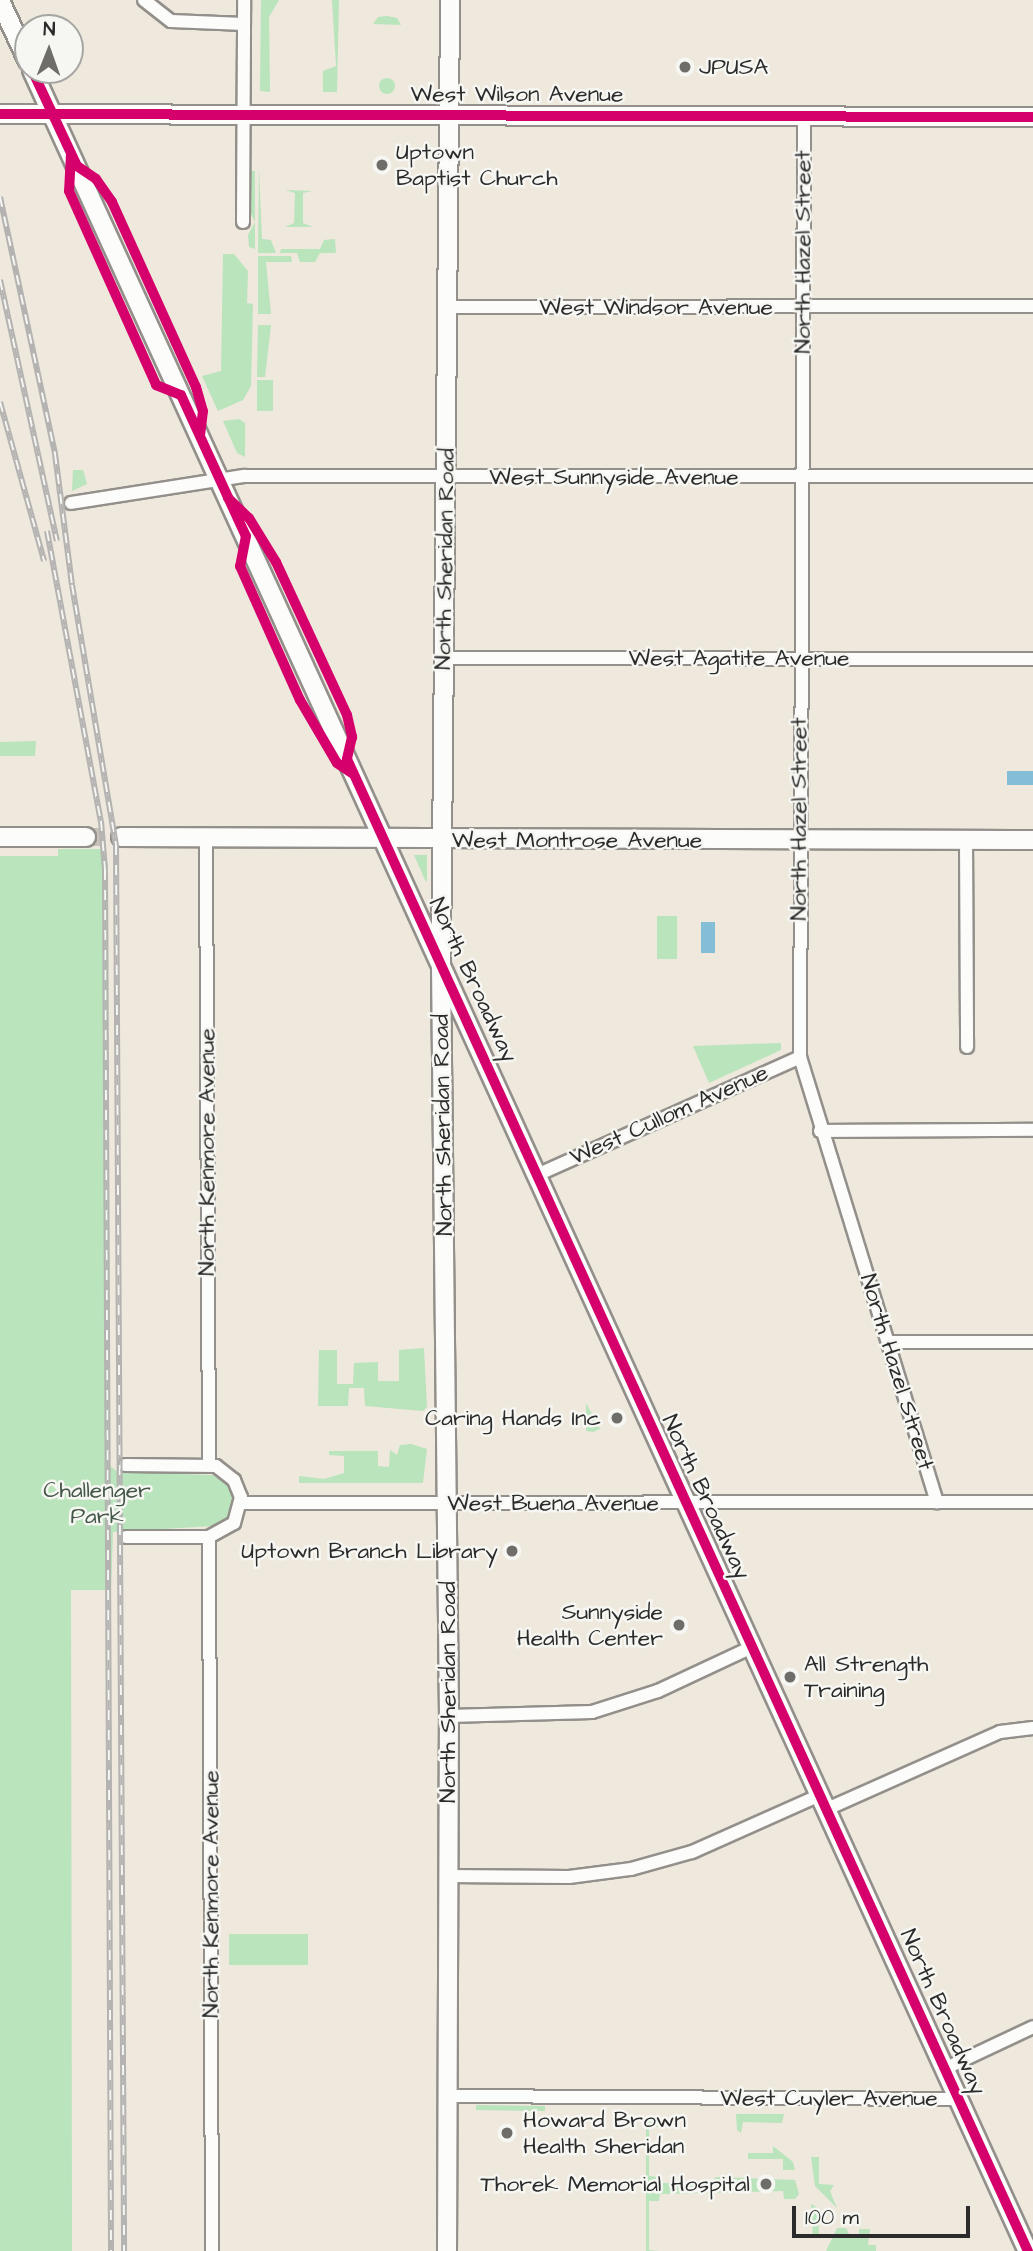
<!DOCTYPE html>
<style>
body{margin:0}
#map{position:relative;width:1033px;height:2251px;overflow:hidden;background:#eee8dd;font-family:"Architects Daughter",sans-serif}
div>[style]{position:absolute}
.green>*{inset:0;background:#b9e4bc}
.round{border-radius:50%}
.water>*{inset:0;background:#84bdd6}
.secondary-tunnel>*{height:18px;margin-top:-9px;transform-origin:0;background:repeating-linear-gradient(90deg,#c7c2b9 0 18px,transparent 0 27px)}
.roads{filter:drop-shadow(2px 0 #938f8a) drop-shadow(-2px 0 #938f8a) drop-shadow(0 2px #938f8a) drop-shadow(0 -2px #938f8a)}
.street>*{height:12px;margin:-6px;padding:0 6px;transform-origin:6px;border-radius:6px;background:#fcfcfa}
.secondary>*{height:18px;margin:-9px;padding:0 9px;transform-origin:9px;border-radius:9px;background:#fcfcfa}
.rail>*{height:6px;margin-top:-3px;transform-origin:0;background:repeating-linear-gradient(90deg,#f6f6f2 0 10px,#b4b3b2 0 20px);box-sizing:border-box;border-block:2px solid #b4b3b2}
.cycleway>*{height:10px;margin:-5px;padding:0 5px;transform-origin:5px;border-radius:5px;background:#d6006c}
.dots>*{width:19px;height:19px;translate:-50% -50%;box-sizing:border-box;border:4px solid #f6f6f2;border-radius:50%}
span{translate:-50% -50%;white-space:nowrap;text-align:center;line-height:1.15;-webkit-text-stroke:5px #f6f6f2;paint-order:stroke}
.poi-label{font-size:23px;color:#2b2b2b}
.left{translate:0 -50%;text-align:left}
.right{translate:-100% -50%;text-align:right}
.street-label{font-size:23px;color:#2b2b2b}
.park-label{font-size:23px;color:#445848}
.north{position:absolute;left:14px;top:14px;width:70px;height:70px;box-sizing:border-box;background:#f6f6f2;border:2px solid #a5a5a2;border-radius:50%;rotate:1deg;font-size:19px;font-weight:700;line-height:28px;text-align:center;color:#2b2b2b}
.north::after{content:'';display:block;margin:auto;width:24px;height:32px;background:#6f6d69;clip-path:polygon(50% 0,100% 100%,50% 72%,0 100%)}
.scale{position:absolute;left:792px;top:2206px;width:178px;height:32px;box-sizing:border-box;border:4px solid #2b2b2b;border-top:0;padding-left:9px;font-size:21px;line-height:24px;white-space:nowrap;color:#2b2b2b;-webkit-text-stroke:5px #f6f6f2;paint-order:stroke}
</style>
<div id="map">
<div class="green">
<div style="clip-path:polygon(261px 0,279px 0,269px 17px,270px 92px,260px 91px)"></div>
<div style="clip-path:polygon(332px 0,339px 0,337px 92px,323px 92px,323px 71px,336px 66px)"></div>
<div style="clip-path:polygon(387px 16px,397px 18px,401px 25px,373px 24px,378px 17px)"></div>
<div class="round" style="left:379px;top:78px;width:16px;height:16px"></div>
<div style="clip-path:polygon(259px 169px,262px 239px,271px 240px,276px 253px,258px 253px)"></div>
<div style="clip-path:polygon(250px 171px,255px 171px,255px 249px,249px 247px,248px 235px,255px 222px,249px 210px)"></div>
<div style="clip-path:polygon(285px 190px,312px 191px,303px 193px,303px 223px,313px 227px,285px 227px,294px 223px,295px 193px)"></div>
<div style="clip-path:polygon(335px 239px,336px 253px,320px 253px,315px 262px,300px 262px,297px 253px,280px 253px,281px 249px,320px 249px,324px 240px)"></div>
<div style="clip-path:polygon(223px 254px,234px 254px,248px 271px,247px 303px,253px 304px,251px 386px,243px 400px,218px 411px,202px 376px,221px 371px)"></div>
<div style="clip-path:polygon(258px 256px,291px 256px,292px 262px,266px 262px,271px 314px,258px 314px)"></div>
<div style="clip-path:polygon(258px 325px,271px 325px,265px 377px,257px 377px)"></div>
<div style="clip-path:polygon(257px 380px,273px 380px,273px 411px,257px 411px)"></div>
<div style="clip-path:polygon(239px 419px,245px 423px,245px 457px,237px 453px,223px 421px)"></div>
<div style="clip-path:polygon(73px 470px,83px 470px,87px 484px,72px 491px)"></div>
<div style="clip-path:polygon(36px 741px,35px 756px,0 756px,0 742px)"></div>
<div style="clip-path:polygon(58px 849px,103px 849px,108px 864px,110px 1466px,118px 1472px,213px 1475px,228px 1486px,233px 1500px,227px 1518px,214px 1526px,113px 1532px,111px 1590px,71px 1590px,72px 2251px,0 2251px,0 856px,58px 856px)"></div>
<div style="clip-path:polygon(414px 855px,427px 855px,427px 882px,425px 880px)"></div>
<div style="clip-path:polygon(657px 916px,677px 916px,677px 959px,657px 959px)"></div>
<div style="clip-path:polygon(781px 1043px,781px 1050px,709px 1083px,693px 1046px)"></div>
<div style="clip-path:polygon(424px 1348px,427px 1407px,423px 1411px,365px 1406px,364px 1388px,349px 1388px,348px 1406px,318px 1406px,319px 1350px,337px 1350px,337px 1384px,353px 1384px,354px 1363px,378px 1362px,378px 1381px,399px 1381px,399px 1350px)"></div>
<div style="clip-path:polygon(586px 1403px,600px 1429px,593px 1432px,586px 1431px)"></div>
<div style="clip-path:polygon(411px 1444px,427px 1449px,423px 1483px,299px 1483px,299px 1476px,324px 1479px,344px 1473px,344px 1456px,329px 1455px,329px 1451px,378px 1451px,378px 1466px,389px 1467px,390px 1450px,397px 1455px,400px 1445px)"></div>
<div style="clip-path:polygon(229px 1934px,308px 1934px,308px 1965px,229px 1965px)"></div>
<div style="clip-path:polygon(476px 2105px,545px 2106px,545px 2111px,476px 2110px)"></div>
<div style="clip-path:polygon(736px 2114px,784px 2114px,782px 2123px,743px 2122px,741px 2133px,737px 2130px)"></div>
<div style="clip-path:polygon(646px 2118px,659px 2118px,659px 2127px,649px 2127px,649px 2176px,659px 2177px,660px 2183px,711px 2183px,716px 2177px,795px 2180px,799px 2194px,795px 2199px,784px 2199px,783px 2191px,660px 2194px,659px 2201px,649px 2201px,649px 2250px,659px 2251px,646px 2251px)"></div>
<div style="clip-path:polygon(773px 2146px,793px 2162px,795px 2170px,783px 2170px,783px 2159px,748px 2159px,748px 2153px,773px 2153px)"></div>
<div style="clip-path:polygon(811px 2157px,819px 2157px,819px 2184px,834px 2185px,830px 2191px,837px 2208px,815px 2186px)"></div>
<div style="clip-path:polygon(811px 2204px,818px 2208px,819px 2234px,813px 2238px)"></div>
<div style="clip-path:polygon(837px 2228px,846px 2228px,851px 2238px,859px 2238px,859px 2229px,870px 2229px,868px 2245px,876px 2245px,876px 2251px,826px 2251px)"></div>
</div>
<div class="water">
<div style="clip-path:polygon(1007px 771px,1033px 771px,1033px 785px,1007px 785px)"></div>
<div style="clip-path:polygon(701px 922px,715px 922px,715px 953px,701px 953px)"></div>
</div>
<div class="secondary-tunnel">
<div style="left:86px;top:837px;width:35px"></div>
</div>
<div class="roads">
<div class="street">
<div style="left:144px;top:0;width:34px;rotate:38deg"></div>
<div style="left:171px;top:21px;width:73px;rotate:2.4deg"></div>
<div style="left:804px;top:116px;width:941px;rotate:90.24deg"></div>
<div style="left:800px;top:1057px;width:466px;rotate:72.9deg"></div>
<div style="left:243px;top:222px;width:222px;rotate:-89.7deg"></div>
<div style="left:447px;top:307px;width:586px;rotate:-0.1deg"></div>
<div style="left:71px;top:503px;width:175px;rotate:-8.9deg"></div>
<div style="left:244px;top:476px;width:789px"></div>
<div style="left:444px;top:658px;width:589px;rotate:0.1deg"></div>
<div style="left:206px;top:838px;width:627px;rotate:89.73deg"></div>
<div style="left:966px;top:840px;width:207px;rotate:89.7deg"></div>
<div style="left:820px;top:1131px;width:213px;rotate:-0.3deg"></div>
<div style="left:539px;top:1174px;width:286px;rotate:-24.1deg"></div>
<div style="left:889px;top:1342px;width:144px"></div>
<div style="left:125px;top:1465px;width:91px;rotate:0.6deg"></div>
<div style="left:216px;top:1466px;width:23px;rotate:38deg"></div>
<div style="left:234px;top:1480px;width:18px;rotate:68deg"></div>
<div style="left:241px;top:1497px;width:27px;rotate:105deg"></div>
<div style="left:234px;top:1523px;width:29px;rotate:151deg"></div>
<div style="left:209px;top:1537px;width:83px;rotate:180deg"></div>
<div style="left:241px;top:1503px;width:792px;rotate:-0.07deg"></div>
<div style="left:209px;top:1537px;width:714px;rotate:89.76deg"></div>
<div style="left:449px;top:1716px;width:143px;rotate:-1.6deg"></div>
<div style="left:592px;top:1712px;width:69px;rotate:-17.7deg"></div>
<div style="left:658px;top:1691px;width:104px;rotate:-25.1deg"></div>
<div style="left:827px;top:1809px;width:189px;rotate:-24deg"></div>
<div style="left:1000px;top:1732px;width:33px;rotate:-7deg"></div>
<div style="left:447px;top:1876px;width:122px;rotate:0.5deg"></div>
<div style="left:569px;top:1877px;width:63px;rotate:-7.4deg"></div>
<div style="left:631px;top:1869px;width:63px;rotate:-15.6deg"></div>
<div style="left:692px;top:1852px;width:140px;rotate:-24deg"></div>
<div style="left:946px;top:2068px;width:96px;rotate:-25.2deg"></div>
<div style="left:447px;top:2096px;width:512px;rotate:0.34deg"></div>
</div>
<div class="secondary">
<div style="left:0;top:1px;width:66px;rotate:65deg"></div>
<div style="left:32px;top:70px;width:2398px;rotate:65.46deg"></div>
<div style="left:0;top:114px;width:1033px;rotate:0.17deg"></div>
<div style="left:0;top:837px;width:86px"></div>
<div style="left:121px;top:837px;width:912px;rotate:0.19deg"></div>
<div style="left:447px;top:2251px;width:535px;rotate:-89.79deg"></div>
<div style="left:449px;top:1716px;width:754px;rotate:-90.61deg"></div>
<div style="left:441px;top:962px;width:962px;rotate:-89.46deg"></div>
</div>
</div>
<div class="rail">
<div style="left:0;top:197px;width:263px;rotate:77.9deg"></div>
<div style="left:55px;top:454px;width:132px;rotate:82.6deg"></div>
<div style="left:72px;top:585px;width:264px;rotate:80.4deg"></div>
<div style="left:116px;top:845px;width:1406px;rotate:89.67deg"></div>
<div style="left:0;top:280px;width:267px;rotate:77.7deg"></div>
<div style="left:0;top:402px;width:165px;rotate:74.5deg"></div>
<div style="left:47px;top:531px;width:295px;rotate:79.5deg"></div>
<div style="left:101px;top:821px;width:49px;rotate:85.3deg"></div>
<div style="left:105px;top:870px;width:1381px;rotate:89.75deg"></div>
</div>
<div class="cycleway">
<div style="left:32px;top:70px;width:106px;rotate:64.9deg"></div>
<div style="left:77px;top:166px;width:23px;rotate:34deg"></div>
<div style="left:96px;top:179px;width:28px;rotate:55deg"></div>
<div style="left:112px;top:202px;width:203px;rotate:65.6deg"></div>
<div style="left:196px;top:387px;width:25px;rotate:74deg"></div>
<div style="left:203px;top:411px;width:24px;rotate:97deg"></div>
<div style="left:0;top:114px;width:1033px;rotate:0.17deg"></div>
<div style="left:71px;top:154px;width:37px;rotate:93deg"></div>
<div style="left:69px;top:191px;width:213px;rotate:65.8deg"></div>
<div style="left:156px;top:385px;width:27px;rotate:22deg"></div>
<div style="left:181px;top:395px;width:155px;rotate:65.3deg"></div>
<div style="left:246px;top:536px;width:31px;rotate:101deg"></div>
<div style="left:240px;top:566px;width:147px;rotate:65.9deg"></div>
<div style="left:300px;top:700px;width:73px;rotate:59.6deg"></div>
<div style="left:337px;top:763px;width:18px;rotate:34deg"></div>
<div style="left:228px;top:498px;width:29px;rotate:44deg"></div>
<div style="left:249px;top:518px;width:52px;rotate:58.5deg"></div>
<div style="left:276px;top:562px;width:169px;rotate:65.1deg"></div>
<div style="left:347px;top:715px;width:23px;rotate:77deg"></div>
<div style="left:352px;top:737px;width:23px;rotate:103deg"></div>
<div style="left:347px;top:759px;width:1640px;rotate:65.47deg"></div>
</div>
<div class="dots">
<div style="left:685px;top:67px;background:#6f6d69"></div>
<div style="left:382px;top:165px;background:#6f6d69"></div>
<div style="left:617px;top:1418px;background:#6f6d69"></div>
<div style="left:512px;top:1551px;background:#6f6d69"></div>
<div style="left:679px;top:1625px;background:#6f6d69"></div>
<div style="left:790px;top:1677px;background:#6f6d69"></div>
<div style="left:507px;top:2133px;background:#6f6d69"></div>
<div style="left:766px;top:2184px;background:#6f6d69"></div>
</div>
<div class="poi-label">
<span class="left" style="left:699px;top:67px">JPUSA</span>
<span class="left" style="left:396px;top:165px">Uptown<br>Baptist Church</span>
<span class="right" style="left:601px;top:1418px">Caring Hands Inc</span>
<span class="right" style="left:498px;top:1551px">Uptown Branch Library</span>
<span class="right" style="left:663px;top:1625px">Sunnyside<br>Health Center</span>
<span class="left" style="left:804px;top:1677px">All Strength<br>Training</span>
<span class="left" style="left:523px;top:2133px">Howard Brown<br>Health Sheridan</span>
<span class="right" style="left:750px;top:2184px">Thorek Memorial Hospital</span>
</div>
<div class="street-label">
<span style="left:517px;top:94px">West Wilson Avenue</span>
<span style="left:803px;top:252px;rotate:-90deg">North Hazel Street</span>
<span style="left:656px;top:307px">West Windsor Avenue</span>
<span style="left:614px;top:477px">West Sunnyside Avenue</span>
<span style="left:445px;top:559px;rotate:-89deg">North Sheridan Road</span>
<span style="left:739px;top:658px">West Agatite Avenue</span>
<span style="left:799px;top:819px;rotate:-90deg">North Hazel Street</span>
<span style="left:577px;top:840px">West Montrose Avenue</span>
<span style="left:473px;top:980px;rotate:65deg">North Broadway</span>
<span style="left:669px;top:1115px;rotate:-24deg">West Cullom Avenue</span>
<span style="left:443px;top:1125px;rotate:-91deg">North Sheridan Road</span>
<span style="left:207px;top:1152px;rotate:-90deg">North Kenmore Avenue</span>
<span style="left:897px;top:1372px;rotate:73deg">North Hazel Street</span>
<span style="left:706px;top:1497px;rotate:65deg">North Broadway</span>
<span style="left:553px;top:1503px">West Buena Avenue</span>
<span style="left:448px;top:1692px;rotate:-90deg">North Sheridan Road</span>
<span style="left:211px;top:1894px;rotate:-90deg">North Kenmore Avenue</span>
<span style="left:943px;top:2012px;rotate:66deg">North Broadway</span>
<span style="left:829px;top:2098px">West Cuyler Avenue</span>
</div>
<div class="park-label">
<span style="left:97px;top:1503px">Challenger<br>Park</span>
</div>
<div class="north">N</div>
<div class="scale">100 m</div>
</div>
